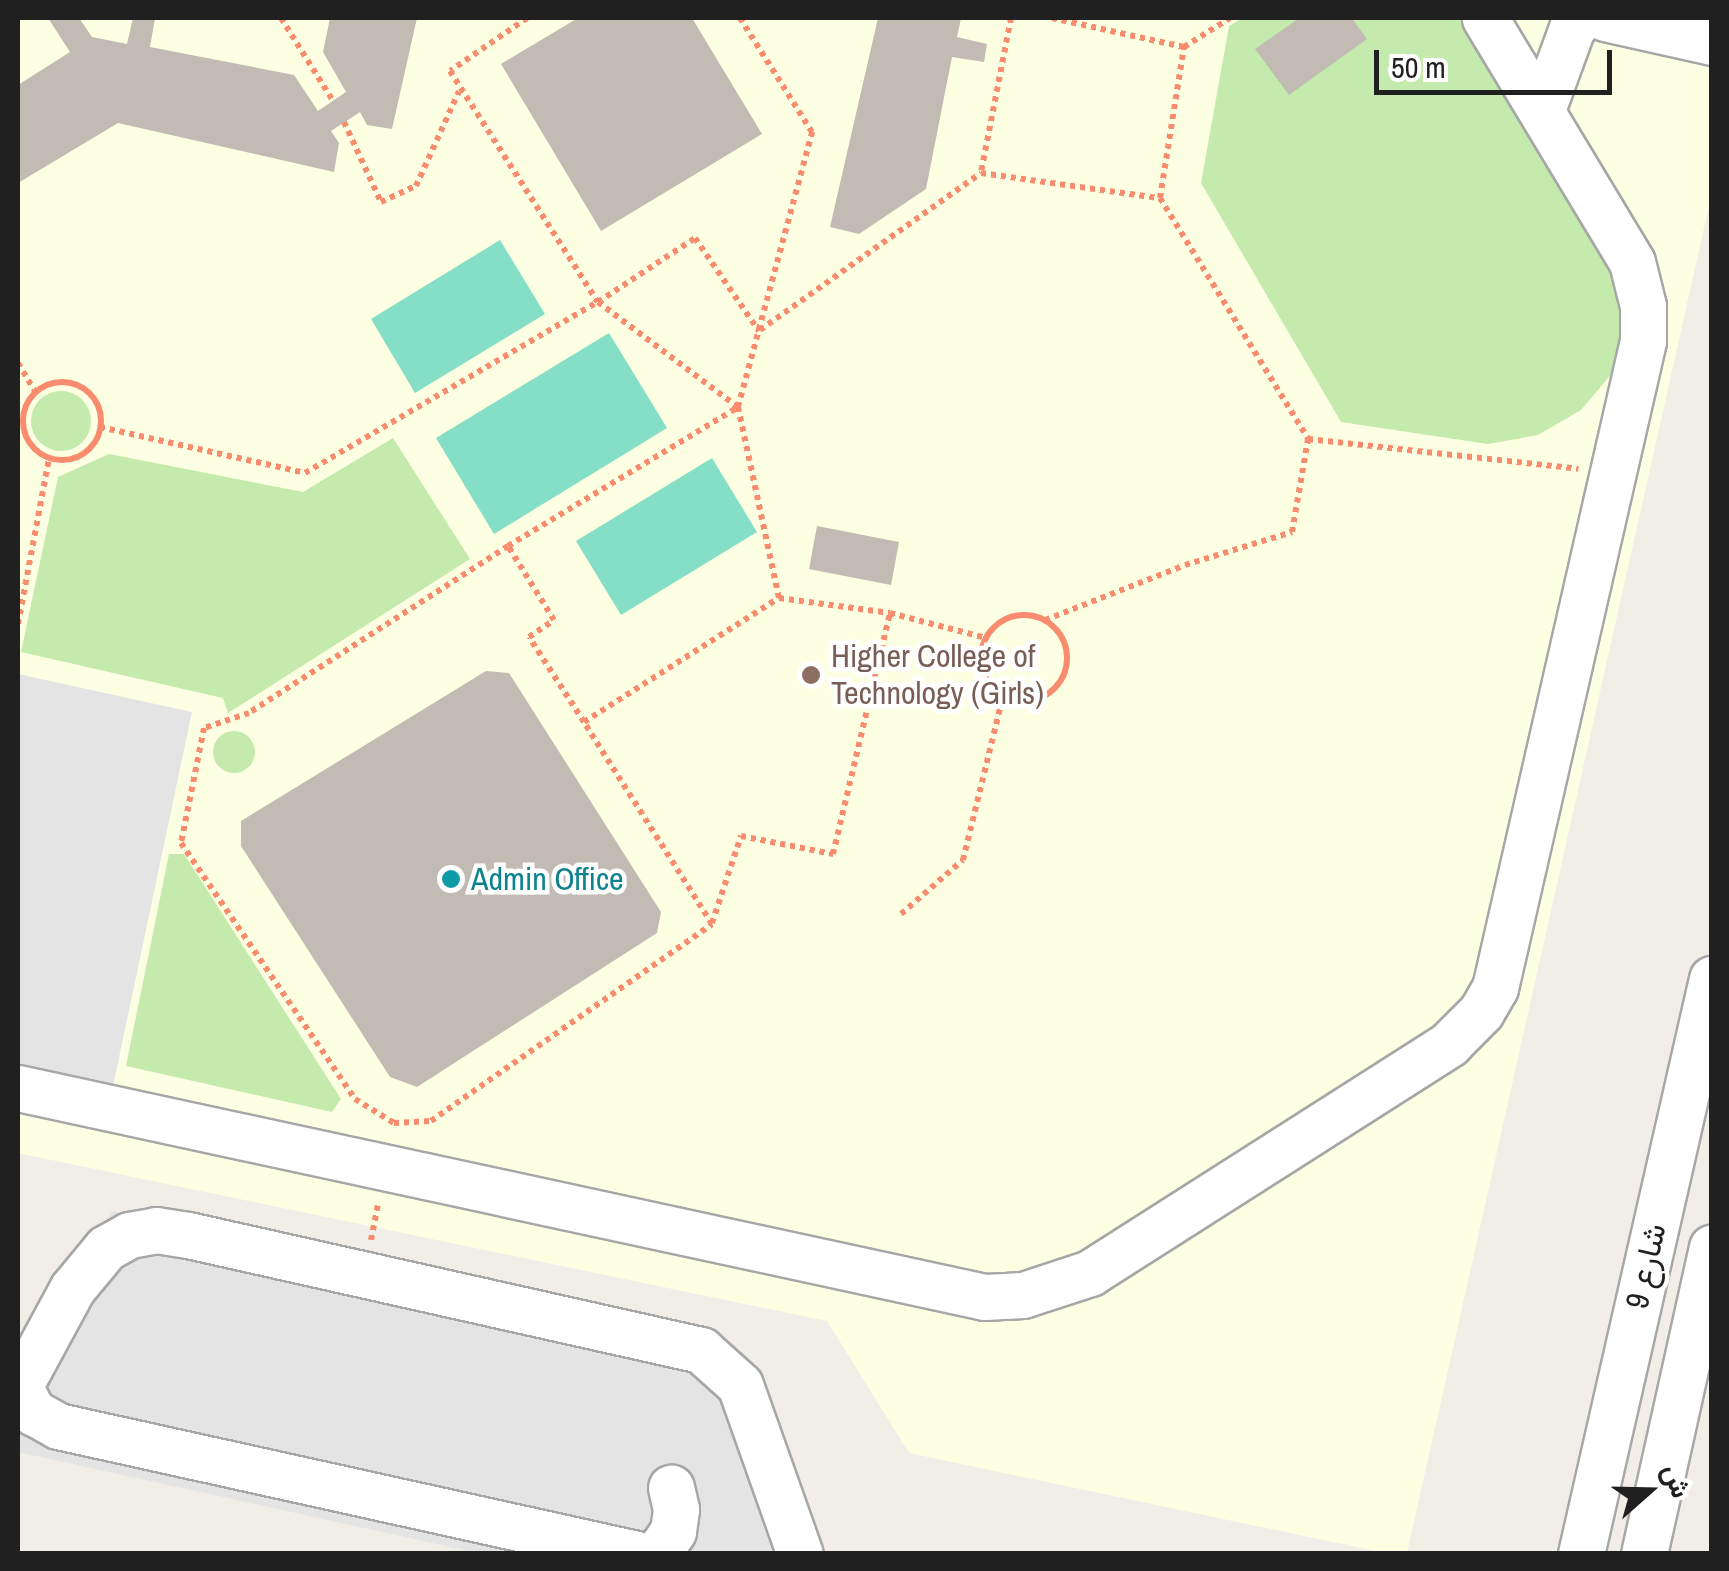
<!DOCTYPE html>
<meta charset="utf-8">
<style>
body{margin:0}
#map{position:relative;width:1729px;height:1571px;overflow:hidden;background:#f1eee7;font-family:"Archivo Narrow",Vazirmatn,sans-serif}
div>[style]{position:absolute}
.education>*{inset:0;background:#fcffe1}
.grass>*{inset:0;background:#c5eaad}
.round{border-radius:50%}
.pitch>*{inset:0;background:#85dfc6}
.parking>*{inset:0;background:#e4e4e4}
.building>*{inset:0;background:#c1bbb3}
.path>*{height:6px;margin-top:-3px;transform-origin:0;background:repeating-linear-gradient(90deg,#f98c6f 0 5px,transparent 0 10px)}
.path>.ring{margin:-3px;padding:0;box-sizing:content-box;background:none;border:6px solid #f98c6f;border-radius:50%}
.roads{filter:drop-shadow(2px 0 #a7a7a7) drop-shadow(-2px 0 #a7a7a7) drop-shadow(0 2px #a7a7a7) drop-shadow(0 -2px #a7a7a7)}
.minor>*{height:45px;margin:-22.5px;padding:0 22.5px;transform-origin:22.5px;border-radius:22.5px;background:#fff}
.dots>*{width:28px;height:28px;translate:-50% -50%;box-sizing:border-box;border:5px solid #fff;border-radius:50%}
span{translate:-50% -50%;white-space:nowrap;text-align:center;line-height:1.15;-webkit-text-stroke:9px #fff;paint-order:stroke}
.education-label{font-size:32px;color:#785e54}
.left{translate:0 -50%;text-align:left}
.culture-label{font-size:32px;color:#0d838f}
.street-label{font-size:32px;color:#202020}
.frame{position:absolute;inset:0;border:20px solid #202020;pointer-events:none}
.north{position:absolute;left:1599px;top:1441px;width:100px;height:100px;-webkit-text-stroke:8px #fff;paint-order:stroke;rotate:70deg;font-size:28px;font-weight:700;line-height:40px;text-align:center;color:#202020}
.north::after{content:'';display:block;margin:auto;width:35px;height:45px;background:#202020;clip-path:polygon(50% 0,100% 100%,50% 72%,0 100%)}
.scale{position:absolute;left:1374px;top:50px;width:238px;height:45px;box-sizing:border-box;border:5px solid #202020;border-top:0;padding-left:12px;font-size:30px;line-height:35px;white-space:nowrap;color:#202020;-webkit-text-stroke:8px #fff;paint-order:stroke}
</style>
<div id="map">
<div class="education">
<div style="clip-path:polygon(18px 18px,1711px 18px,1711px 197px,1407px 1553px,1385px 1553px,909px 1453px,827px 1321px,18px 1153px)"></div>
</div>
<div class="grass">
<div style="clip-path:polygon(1243px 18px,1299px 18px,1256px 49px,1366px 38px,1352px 18px,1469px 18px,1612px 248px,1627px 310px,1613px 372px,1581px 410px,1538px 435px,1488px 444px,1341px 422px,1201px 183px,1229px 26px)"></div>
<div class="round" style="left:31px;top:391px;width:60px;height:60px"></div>
<div style="clip-path:polygon(393px 438px,470px 559px,228px 713px,223px 698px,21px 652px,58px 477px,109px 454px,303px 492px)"></div>
<div class="round" style="left:213px;top:731px;width:42px;height:42px"></div>
<div style="clip-path:polygon(169px 854px,184px 854px,341px 1099px,332px 1112px,126px 1066px)"></div>
</div>
<div class="pitch">
<div style="clip-path:polygon(500px 240px,545px 314px,415px 393px,371px 319px)"></div>
<div style="clip-path:polygon(609px 333px,667px 428px,494px 534px,436px 438px)"></div>
<div style="clip-path:polygon(712px 458px,757px 532px,621px 615px,576px 541px)"></div>
</div>
<div class="parking">
<div style="clip-path:polygon(18px 674px,192px 712px,113px 1086px,18px 1065px)"></div>
<div style="clip-path:polygon(112px 1211px,737px 1352px,804px 1553px,478px 1553px,18px 1452px,18px 1367px)"></div>
</div>
<div class="building">
<div style="clip-path:polygon(48px 18px,79px 18px,92px 37px,127px 44px,133px 18px,155px 18px,150px 47px,294px 75px,318px 111px,346px 92px,323px 52px,330px 18px,417px 18px,392px 129px,367px 125px,360px 112px,331px 131px,339px 143px,334px 172px,118px 123px,18px 183px,18px 85px,70px 52px)"></div>
<div style="clip-path:polygon(578px 18px,692px 18px,762px 134px,601px 231px,501px 64px)"></div>
<div style="clip-path:polygon(878px 18px,961px 18px,957px 37px,987px 44px,984px 62px,952px 57px,926px 189px,859px 234px,830px 227px)"></div>
<div style="clip-path:polygon(1299px 18px,1352px 18px,1367px 39px,1289px 95px,1255px 49px)"></div>
<div style="clip-path:polygon(817px 526px,899px 542px,891px 585px,809px 569px)"></div>
<div style="clip-path:polygon(486px 671px,509px 673px,661px 912px,657px 933px,417px 1087px,390px 1077px,241px 846px,241px 821px)"></div>
</div>
<div class="path">
<div style="left:281px;top:18px;width:98px;rotate:57.9deg"></div>
<div style="left:527px;top:18px;width:93px;rotate:145.5deg"></div>
<div style="left:450px;top:71px;width:274px;rotate:57.4deg"></div>
<div style="left:598px;top:302px;width:175px;rotate:36.9deg"></div>
<div style="left:738px;top:407px;width:195px;rotate:77.9deg"></div>
<div style="left:779px;top:598px;width:112px;rotate:7.7deg"></div>
<div style="left:890px;top:613px;width:99px;rotate:14.6deg"></div>
<div style="left:1011px;top:18px;width:158px;rotate:101deg"></div>
<div style="left:981px;top:173px;width:181px;rotate:8deg"></div>
<div style="left:1160px;top:198px;width:153px;rotate:-81deg"></div>
<div style="left:1052px;top:18px;width:135px;rotate:12.4deg"></div>
<div style="left:1184px;top:47px;width:54px;rotate:-32.2deg"></div>
<div style="left:344px;top:122px;width:88px;rotate:65.2deg"></div>
<div style="left:381px;top:202px;width:38px;rotate:-25deg"></div>
<div style="left:416px;top:186px;width:104px;rotate:-65.6deg"></div>
<div style="left:1160px;top:198px;width:283px;rotate:58.4deg"></div>
<div style="left:1308px;top:439px;width:272px;rotate:6.3deg"></div>
<div style="left:760px;top:330px;width:271px;rotate:-35.4deg"></div>
<div style="left:18px;top:363px;width:33px;rotate:59deg"></div>
<div class="ring" style="left:23px;top:382px;width:72px;height:72px"></div>
<div style="left:100px;top:427px;width:210px;rotate:12.6deg"></div>
<div style="left:305px;top:473px;width:339px;rotate:-30.3deg"></div>
<div style="left:598px;top:302px;width:116px;rotate:-33.4deg"></div>
<div style="left:695px;top:238px;width:113px;rotate:55.5deg"></div>
<div style="left:508px;top:546px;width:269px;rotate:-31.1deg"></div>
<div style="left:738px;top:407px;width:285px;rotate:-74.9deg"></div>
<div style="left:812px;top:132px;width:135px;rotate:-122.3deg"></div>
<div class="ring" style="left:981px;top:615px;width:80px;height:80px"></div>
<div style="left:1045px;top:620px;width:150px;rotate:-21.4deg"></div>
<div style="left:1185px;top:565px;width:112px;rotate:-17.1deg"></div>
<div style="left:1292px;top:532px;width:94px;rotate:-80.2deg"></div>
<div style="left:18px;top:624px;width:169px;rotate:-79.4deg"></div>
<div style="left:584px;top:722px;width:101px;rotate:-122.9deg"></div>
<div style="left:529px;top:637px;width:30px;rotate:-34deg"></div>
<div style="left:554px;top:620px;width:87px;rotate:-121.9deg"></div>
<div style="left:508px;top:546px;width:308px;rotate:147.2deg"></div>
<div style="left:249px;top:713px;width:47px;rotate:161.6deg"></div>
<div style="left:204px;top:728px;width:117px;rotate:101.3deg"></div>
<div style="left:181px;top:843px;width:310px;rotate:55.8deg"></div>
<div style="left:355px;top:1099px;width:46px;rotate:31.6deg"></div>
<div style="left:394px;top:1123px;width:37px;rotate:-3deg"></div>
<div style="left:431px;top:1121px;width:343px;rotate:-35deg"></div>
<div style="left:712px;top:924px;width:239px;rotate:-122.4deg"></div>
<div style="left:584px;top:722px;width:231px;rotate:-32.5deg"></div>
<div style="left:901px;top:914px;width:82px;rotate:-41.1deg"></div>
<div style="left:963px;top:860px;width:169px;rotate:-76.3deg"></div>
<div style="left:712px;top:923px;width:92px;rotate:-71.6deg"></div>
<div style="left:741px;top:836px;width:94px;rotate:11.1deg"></div>
<div style="left:833px;top:854px;width:248px;rotate:-76.7deg"></div>
<div style="left:371px;top:1240px;width:38px;rotate:-79deg"></div>
</div>
<div class="roads">
<div class="minor">
<div style="left:1605px;top:18px;width:110px;rotate:12.6deg"></div>
<div style="left:1542px;top:110px;width:87px;rotate:-69.9deg"></div>
<div style="left:1572px;top:28px;width:13px;rotate:-48deg"></div>
<div style="left:18px;top:1088px;width:989px;rotate:12.2deg"></div>
<div style="left:985px;top:1297px;width:38px;rotate:-3deg"></div>
<div style="left:1023px;top:1295px;width:71px;rotate:-18.2deg"></div>
<div style="left:1090px;top:1273px;width:426px;rotate:-32.5deg"></div>
<div style="left:1449px;top:1044px;width:45px;rotate:-45deg"></div>
<div style="left:1481px;top:1012px;width:28px;rotate:-60deg"></div>
<div style="left:1495px;top:988px;width:664px;rotate:-77.12deg"></div>
<div style="left:1643px;top:341px;width:35px;rotate:-90deg"></div>
<div style="left:1643px;top:306px;width:45px;rotate:-104deg"></div>
<div style="left:1632px;top:262px;width:285px;rotate:-121.1deg"></div>
<div style="left:19px;top:1386px;width:30px;rotate:62deg"></div>
<div style="left:33px;top:1412px;width:29px;rotate:29deg"></div>
<div style="left:58px;top:1426px;width:593px;rotate:12.47deg"></div>
<div style="left:18px;top:1389px;width:114px;rotate:-61.6deg"></div>
<div style="left:72px;top:1289px;width:53px;rotate:-50.3deg"></div>
<div style="left:106px;top:1248px;width:26px;rotate:-29deg"></div>
<div style="left:129px;top:1235px;width:27px;rotate:-10deg"></div>
<div style="left:156px;top:1230px;width:32px;rotate:9deg"></div>
<div style="left:188px;top:1235px;width:526px;rotate:12.64deg"></div>
<div style="left:701px;top:1350px;width:52px;rotate:41.9deg"></div>
<div style="left:740px;top:1385px;width:179px;rotate:70.5deg"></div>
<div style="left:657px;top:1554px;width:28px;rotate:-55deg"></div>
<div style="left:673px;top:1531px;width:22px;rotate:-82deg"></div>
<div style="left:676px;top:1509px;width:22px;rotate:-103deg"></div>
<div style="left:1581px;top:1554px;width:590px;rotate:-77.17deg"></div>
<div style="left:1644px;top:1554px;width:314px;rotate:-77.5deg"></div>
</div>
</div>
<div class="dots">
<div style="left:811px;top:675px;background:#8d6e63"></div>
<div style="left:451px;top:879px;background:#0f9aa8"></div>
</div>
<div class="education-label">
<span class="left" style="left:831px;top:675px">Higher College of<br>Technology (Girls)</span>
</div>
<div class="culture-label">
<span class="left" style="left:471px;top:879px">Admin Office</span>
</div>
<div class="street-label">
<span style="left:1646px;top:1266px;rotate:-77deg">شارع 9</span>
</div>
<div class="frame"></div>
<div class="north">ش</div>
<div class="scale">50 m</div>
</div>
